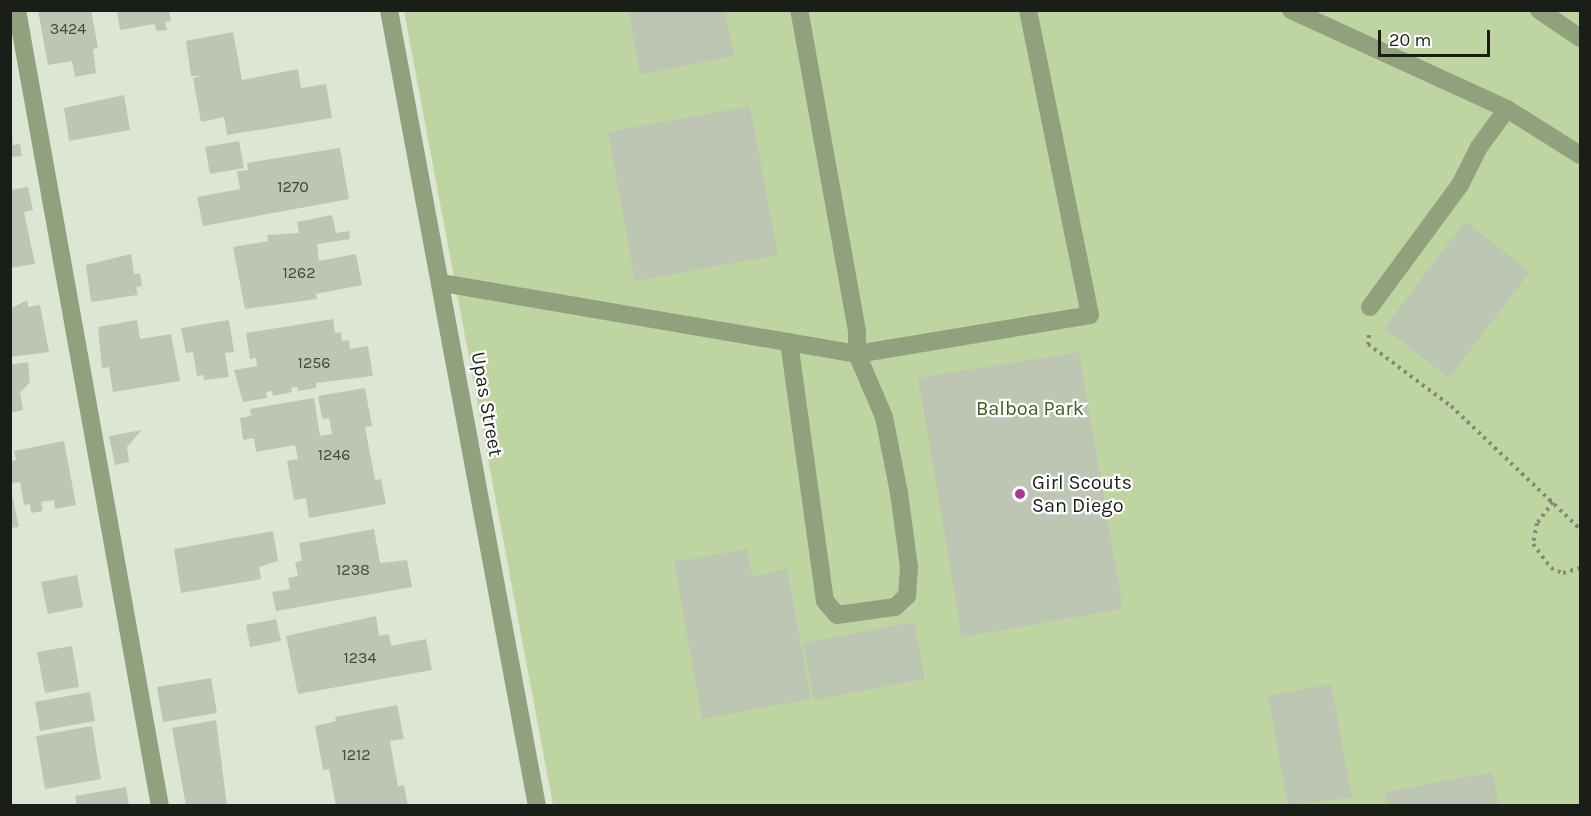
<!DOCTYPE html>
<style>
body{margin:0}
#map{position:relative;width:1591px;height:816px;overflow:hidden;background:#dde6d2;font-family:Karla,sans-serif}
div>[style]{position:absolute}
.green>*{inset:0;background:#bed5a1}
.building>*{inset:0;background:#bdc6b3}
.path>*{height:4px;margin-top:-2px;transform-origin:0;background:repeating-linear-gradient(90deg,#82887a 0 3px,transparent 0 7.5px)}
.minor>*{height:18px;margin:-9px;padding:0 9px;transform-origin:9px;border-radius:9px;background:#91a17e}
.dots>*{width:16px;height:16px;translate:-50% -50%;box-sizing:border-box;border:3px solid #fff;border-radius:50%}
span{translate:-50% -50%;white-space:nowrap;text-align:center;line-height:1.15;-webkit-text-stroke:4.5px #fff;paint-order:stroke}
.number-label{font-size:16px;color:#44483e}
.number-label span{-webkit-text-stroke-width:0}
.street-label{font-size:20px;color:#1b1e17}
.park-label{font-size:20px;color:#445a20}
.poi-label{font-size:20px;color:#1b1e17}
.left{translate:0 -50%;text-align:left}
.frame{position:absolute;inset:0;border:12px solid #1b1e17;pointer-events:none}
.scale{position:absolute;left:1378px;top:30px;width:112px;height:27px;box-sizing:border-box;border:3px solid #1b1e17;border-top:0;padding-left:8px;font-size:18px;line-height:21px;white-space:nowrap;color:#1b1e17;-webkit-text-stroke:4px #fff;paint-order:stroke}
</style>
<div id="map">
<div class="green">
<div style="clip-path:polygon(404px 11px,1580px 11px,1580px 805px,553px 805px)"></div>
</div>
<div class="building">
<div style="clip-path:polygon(38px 10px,91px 10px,98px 48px,93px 49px,96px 73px,75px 77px,72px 61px,48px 65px)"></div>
<div style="clip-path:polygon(117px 10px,169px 10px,171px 21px,165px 22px,167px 30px,157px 31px,154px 24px,120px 30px)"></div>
<div style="clip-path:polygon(628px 10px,725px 10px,734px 56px,640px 75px)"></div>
<div style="clip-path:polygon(233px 32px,242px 80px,298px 69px,301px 88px,326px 84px,332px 118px,227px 135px,224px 117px,201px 122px,193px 78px,202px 76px,191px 76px,186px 41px)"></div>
<div style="clip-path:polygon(124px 95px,130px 130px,69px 141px,64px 108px)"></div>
<div style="clip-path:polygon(750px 106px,778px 255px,635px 281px,608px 132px)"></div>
<div style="clip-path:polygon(12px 134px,13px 145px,20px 144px,22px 156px,10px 157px)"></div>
<div style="clip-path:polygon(239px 141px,244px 168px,210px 174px,205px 147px)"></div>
<div style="clip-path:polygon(340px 148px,349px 199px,203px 226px,197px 197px,240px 189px,237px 171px,248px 170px,247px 163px)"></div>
<div style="clip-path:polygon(28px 187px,33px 210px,24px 212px,35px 264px,10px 268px,10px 190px)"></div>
<div style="clip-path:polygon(332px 215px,336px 233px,349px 231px,350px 239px,317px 244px,319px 261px,356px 254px,362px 285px,316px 294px,317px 299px,245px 309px,233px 247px,268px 241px,267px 235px,299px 233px,297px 222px)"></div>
<div style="clip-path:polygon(1465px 221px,1530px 272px,1449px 378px,1384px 328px)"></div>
<div style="clip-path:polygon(131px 254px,134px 274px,140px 273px,142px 286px,136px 287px,138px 295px,91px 302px,86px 265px)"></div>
<div style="clip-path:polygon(27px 300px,28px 307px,40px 305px,49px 352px,10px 357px,10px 309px)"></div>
<div style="clip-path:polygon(333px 319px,335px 333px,341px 332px,342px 341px,349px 340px,350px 349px,368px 346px,373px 376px,316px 383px,316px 388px,298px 391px,297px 387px,291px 388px,292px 392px,273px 396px,272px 391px,266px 392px,267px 398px,243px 402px,234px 370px,257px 366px,256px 358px,250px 359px,246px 333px)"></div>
<div style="clip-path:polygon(137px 320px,140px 339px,171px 334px,180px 381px,113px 392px,109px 367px,102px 368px,98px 327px)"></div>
<div style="clip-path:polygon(229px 320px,234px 352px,225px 353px,229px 377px,204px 380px,203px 375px,197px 376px,193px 352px,186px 353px,181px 328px)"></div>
<div style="clip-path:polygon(1079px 352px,1123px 609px,962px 637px,918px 378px)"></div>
<div style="clip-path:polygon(28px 362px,30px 382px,20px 393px,23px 410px,10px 413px,10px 365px)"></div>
<div style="clip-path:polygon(365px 388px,372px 426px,365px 427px,375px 480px,381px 479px,386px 504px,309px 518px,306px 498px,294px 500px,287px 461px,298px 459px,295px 445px,256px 452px,254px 438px,243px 440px,240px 418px,251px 416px,250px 409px,314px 398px,320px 436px,332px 434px,329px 418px,322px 419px,318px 396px)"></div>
<div style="clip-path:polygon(142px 430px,127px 447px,129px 462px,115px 465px,109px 436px)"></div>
<div style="clip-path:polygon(64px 441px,76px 505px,55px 509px,54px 500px,41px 502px,43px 511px,31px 513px,30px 504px,24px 505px,20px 482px,10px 484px,10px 461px,16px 460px,14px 451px)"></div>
<div style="clip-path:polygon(10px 485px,19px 527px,10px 528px)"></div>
<div style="clip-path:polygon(374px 529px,380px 563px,407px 560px,412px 587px,276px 611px,272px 592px,290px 589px,288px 578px,298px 576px,295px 562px,302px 561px,299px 543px)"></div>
<div style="clip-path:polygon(273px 531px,278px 561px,259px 567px,261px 579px,181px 593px,174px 549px)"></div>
<div style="clip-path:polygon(747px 549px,752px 576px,787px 569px,811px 699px,702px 719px,674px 562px)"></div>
<div style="clip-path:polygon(77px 575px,83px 607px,48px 614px,41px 582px)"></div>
<div style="clip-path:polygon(376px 616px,379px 636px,389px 634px,391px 646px,426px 639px,432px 670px,298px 694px,286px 636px)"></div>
<div style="clip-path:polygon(276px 619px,281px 641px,250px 647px,246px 625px)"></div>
<div style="clip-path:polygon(914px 622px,925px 679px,814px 700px,803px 643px)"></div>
<div style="clip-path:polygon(72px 646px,79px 687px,45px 693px,37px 652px)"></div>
<div style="clip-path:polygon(211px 678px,217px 713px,163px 722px,157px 687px)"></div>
<div style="clip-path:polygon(1331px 684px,1352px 797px,1288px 806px,1268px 696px)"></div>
<div style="clip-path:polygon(90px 692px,95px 721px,40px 731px,35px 702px)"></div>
<div style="clip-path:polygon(397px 705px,404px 739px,390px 741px,398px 786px,404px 785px,408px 806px,336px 806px,329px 769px,323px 770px,315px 726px,336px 721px,335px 717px)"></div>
<div style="clip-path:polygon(216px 720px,227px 806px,186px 806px,172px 728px)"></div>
<div style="clip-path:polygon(92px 726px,101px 779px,45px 789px,36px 736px)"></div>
<div style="clip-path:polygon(1493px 772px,1499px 806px,1387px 806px,1385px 792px)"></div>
<div style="clip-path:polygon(126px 787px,129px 806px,77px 806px,75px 796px)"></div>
</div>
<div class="path">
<div style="left:1369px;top:335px;width:9px;rotate:96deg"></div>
<div style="left:1368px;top:344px;width:104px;rotate:36.8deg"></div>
<div style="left:1451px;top:406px;width:178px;rotate:43.6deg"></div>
<div style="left:1553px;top:502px;width:26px;rotate:127deg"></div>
<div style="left:1537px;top:523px;width:21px;rotate:101deg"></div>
<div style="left:1533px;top:544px;width:30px;rotate:53deg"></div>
<div style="left:1551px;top:568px;width:13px;rotate:23deg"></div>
<div style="left:1563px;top:573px;width:18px;rotate:-16deg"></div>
</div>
<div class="minor">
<div style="left:17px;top:10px;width:809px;rotate:79.82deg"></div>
<div style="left:389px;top:10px;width:810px;rotate:79.47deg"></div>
<div style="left:1291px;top:10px;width:238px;rotate:24.6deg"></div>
<div style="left:1507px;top:109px;width:86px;rotate:32.2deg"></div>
<div style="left:1539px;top:10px;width:50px;rotate:34.3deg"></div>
<div style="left:442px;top:283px;width:421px;rotate:9.7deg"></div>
<div style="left:857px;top:354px;width:236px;rotate:-9.5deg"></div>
<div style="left:1090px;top:315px;width:311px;rotate:-101.5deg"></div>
<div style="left:1370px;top:307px;width:152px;rotate:-53.6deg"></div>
<div style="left:1460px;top:185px;width:42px;rotate:-63.4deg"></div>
<div style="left:1479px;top:147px;width:47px;rotate:-53.6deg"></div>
<div style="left:789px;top:342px;width:261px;rotate:82.1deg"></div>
<div style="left:825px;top:601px;width:18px;rotate:49deg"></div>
<div style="left:837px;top:615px;width:59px;rotate:-7.9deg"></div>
<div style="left:895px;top:607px;width:16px;rotate:-43deg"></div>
<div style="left:907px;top:596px;width:29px;rotate:-86deg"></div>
<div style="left:909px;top:567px;width:75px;rotate:-97.7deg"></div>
<div style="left:899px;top:493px;width:77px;rotate:-101.2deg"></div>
<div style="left:884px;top:417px;width:69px;rotate:-113.2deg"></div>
<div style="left:857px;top:354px;width:23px;rotate:-90deg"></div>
<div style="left:857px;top:331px;width:326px;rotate:-100.2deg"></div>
</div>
<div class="dots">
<div style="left:1020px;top:494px;background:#aa3892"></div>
</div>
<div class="number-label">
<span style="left:68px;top:29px">3424</span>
<span style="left:293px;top:187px">1270</span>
<span style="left:299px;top:273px">1262</span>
<span style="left:314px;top:363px">1256</span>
<span style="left:334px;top:455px">1246</span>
<span style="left:353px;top:570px">1238</span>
<span style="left:360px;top:658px">1234</span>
<span style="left:356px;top:755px">1212</span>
</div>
<div class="street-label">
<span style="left:487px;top:404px;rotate:80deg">Upas Street</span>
</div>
<div class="park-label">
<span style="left:1030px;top:408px">Balboa Park</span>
</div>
<div class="poi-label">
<span class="left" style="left:1032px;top:494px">Girl Scouts<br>San Diego</span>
</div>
<div class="frame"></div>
<div class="scale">20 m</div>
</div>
